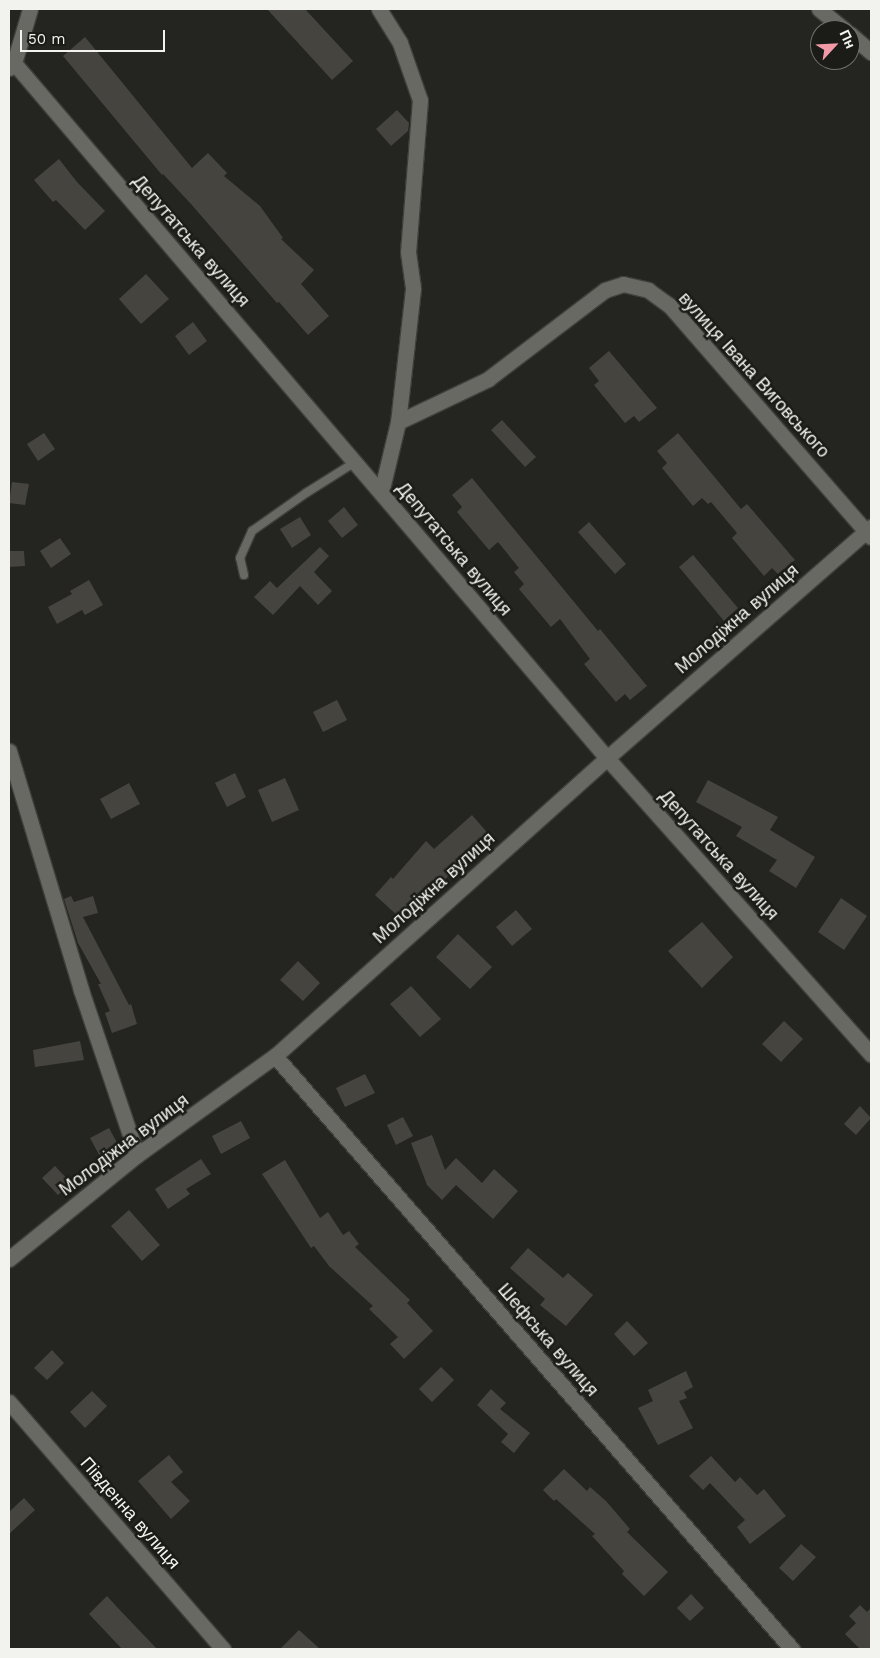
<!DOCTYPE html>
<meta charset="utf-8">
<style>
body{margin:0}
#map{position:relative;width:880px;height:1658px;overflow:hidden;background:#242520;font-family:"Work Sans",sans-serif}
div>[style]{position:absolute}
.building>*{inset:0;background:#46443e}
.roads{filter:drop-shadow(1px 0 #3f403c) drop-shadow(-1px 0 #3f403c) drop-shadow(0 1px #3f403c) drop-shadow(0 -1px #3f403c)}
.service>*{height:8px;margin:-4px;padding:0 4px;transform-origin:4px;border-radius:4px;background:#686963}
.minor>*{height:15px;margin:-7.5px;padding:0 7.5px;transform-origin:7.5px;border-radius:7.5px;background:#686963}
span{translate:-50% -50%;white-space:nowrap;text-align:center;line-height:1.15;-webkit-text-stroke:5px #1b1c17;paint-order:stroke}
.street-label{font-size:18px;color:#f2f2ef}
.frame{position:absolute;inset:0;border:10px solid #f2f2ef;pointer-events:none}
.north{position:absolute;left:810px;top:20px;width:50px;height:50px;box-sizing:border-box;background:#1b1c17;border:1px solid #71726d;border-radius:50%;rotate:65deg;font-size:14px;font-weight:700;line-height:20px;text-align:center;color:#f2f2ef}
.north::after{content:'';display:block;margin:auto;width:18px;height:22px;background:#f39aa8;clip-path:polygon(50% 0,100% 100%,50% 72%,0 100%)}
.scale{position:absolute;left:20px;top:30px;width:145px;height:22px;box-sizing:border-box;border:2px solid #f2f2ef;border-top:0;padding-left:6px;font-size:15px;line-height:18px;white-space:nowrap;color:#f2f2ef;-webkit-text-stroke:4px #1b1c17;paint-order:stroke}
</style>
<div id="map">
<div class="building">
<div style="clip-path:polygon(267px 9px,305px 9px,353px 61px,332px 80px)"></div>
<div style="clip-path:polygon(85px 37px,192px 168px,208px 153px,227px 173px,224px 176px,260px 206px,283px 238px,281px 239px,314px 270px,301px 284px,329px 316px,308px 335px,279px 302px,277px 303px,191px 204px,163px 174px,162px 175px,63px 56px)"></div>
<div style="clip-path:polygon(397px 110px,409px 123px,408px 131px,391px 146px,376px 129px)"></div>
<div style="clip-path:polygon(59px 159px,77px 182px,105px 211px,85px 230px,56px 200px,53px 202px,34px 180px)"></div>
<div style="clip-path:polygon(146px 274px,169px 299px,141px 324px,119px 299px)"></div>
<div style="clip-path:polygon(193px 322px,207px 341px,189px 355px,175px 336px)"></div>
<div style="clip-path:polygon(609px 351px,657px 408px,639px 422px,634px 416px,625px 423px,594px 385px,599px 381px,589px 368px)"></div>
<div style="clip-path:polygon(502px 420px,536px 457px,525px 467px,491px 430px)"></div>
<div style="clip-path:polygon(44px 433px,55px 449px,38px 461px,27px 444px)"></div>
<div style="clip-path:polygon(678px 433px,741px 509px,747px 504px,795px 560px,778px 574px,772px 568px,764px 576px,732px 538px,737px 533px,711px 502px,708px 504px,702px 498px,693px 506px,662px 468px,667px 463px,657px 451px)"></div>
<div style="clip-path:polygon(472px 478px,598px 631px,600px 629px,647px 686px,630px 700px,625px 694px,616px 702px,584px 664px,590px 659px,560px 619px,551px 627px,519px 589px,524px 584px,514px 572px,519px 568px,498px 542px,489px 550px,457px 512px,462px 507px,452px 495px)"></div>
<div style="clip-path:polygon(12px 482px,29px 484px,25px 505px,9px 503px)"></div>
<div style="clip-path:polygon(344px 507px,358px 525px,342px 538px,328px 521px)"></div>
<div style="clip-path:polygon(300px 517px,311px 535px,292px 548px,280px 529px)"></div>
<div style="clip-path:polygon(589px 522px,626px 564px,615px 574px,578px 532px)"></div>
<div style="clip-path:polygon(60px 538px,71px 554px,51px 568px,40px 551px)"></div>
<div style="clip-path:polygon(320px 547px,329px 556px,314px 572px,332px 591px,318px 605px,300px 586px,273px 615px,254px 597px,270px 581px,277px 588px)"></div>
<div style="clip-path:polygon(9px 551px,24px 551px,25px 566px,9px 567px)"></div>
<div style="clip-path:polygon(693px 555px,738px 608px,724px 621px,679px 567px)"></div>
<div style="clip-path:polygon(89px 580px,103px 605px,85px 615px,82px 610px,57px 624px,48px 607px,72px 594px,70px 591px)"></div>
<div style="clip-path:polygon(337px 700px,347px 720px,323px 732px,313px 712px)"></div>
<div style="clip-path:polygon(235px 773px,246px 797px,227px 807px,215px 783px)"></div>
<div style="clip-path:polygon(285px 778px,299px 810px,272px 822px,258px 790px)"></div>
<div style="clip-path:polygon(708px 780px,778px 817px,770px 830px,815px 857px,796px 888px,769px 871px,777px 860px,736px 836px,742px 827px,696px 802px)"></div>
<div style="clip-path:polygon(129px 783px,140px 804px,111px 819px,100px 799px)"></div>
<div style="clip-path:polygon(472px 815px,492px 838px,470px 858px,467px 854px,432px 895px,424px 888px,399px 917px,375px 895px,391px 877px,393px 879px,426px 841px,434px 849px)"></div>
<div style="clip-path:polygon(71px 896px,74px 902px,93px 896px,98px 913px,83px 917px,129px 1005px,131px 1004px,137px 1024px,112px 1033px,105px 1013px,110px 1011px,98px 984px,101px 984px,78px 943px,64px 899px)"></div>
<div style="clip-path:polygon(841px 898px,867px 916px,844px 950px,818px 932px)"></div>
<div style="clip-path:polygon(516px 910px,532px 929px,512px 946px,496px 927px)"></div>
<div style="clip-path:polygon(702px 922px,733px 957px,702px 988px,668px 951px)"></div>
<div style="clip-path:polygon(458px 934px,492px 967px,470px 989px,436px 957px)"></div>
<div style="clip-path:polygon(298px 961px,320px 983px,303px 1001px,280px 980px)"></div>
<div style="clip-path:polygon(411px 986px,441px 1019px,420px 1037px,390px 1004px)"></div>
<div style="clip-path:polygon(784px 1021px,803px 1039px,781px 1062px,762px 1044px)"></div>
<div style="clip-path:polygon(80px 1041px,84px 1060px,35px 1067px,33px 1050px)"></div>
<div style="clip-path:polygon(365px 1074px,375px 1093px,345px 1107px,336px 1088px)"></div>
<div style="clip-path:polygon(860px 1106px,871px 1118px,856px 1135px,844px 1124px)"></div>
<div style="clip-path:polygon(403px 1117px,413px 1136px,396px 1145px,387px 1125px)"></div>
<div style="clip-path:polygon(241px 1121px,250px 1138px,221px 1154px,212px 1136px)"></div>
<div style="clip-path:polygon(109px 1128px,122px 1152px,103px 1162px,90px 1138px)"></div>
<div style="clip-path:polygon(432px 1135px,445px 1170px,456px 1158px,482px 1183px,494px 1169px,518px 1191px,493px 1219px,456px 1185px,442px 1200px,427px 1185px,411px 1143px)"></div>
<div style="clip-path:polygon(201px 1159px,211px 1174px,186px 1189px,190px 1194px,168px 1209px,155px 1189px)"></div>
<div style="clip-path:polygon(285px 1160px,320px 1218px,328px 1212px,343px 1235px,349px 1231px,359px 1244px,355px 1247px,410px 1300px,407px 1303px,433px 1331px,404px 1359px,390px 1344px,398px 1337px,369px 1309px,373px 1306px,329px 1266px,314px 1246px,311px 1248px,262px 1174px)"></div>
<div style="clip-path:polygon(55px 1166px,71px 1183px,58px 1195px,42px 1178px)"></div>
<div style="clip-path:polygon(129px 1210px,160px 1245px,142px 1261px,111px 1226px)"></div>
<div style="clip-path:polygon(528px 1248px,563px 1278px,568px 1273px,593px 1295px,566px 1326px,540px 1305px,545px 1299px,510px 1268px)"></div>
<div style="clip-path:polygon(627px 1321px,648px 1343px,634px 1356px,614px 1334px)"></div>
<div style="clip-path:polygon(52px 1350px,64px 1363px,47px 1380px,34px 1368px)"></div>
<div style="clip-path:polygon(441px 1367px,454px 1380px,432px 1402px,419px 1389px)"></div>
<div style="clip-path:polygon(686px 1371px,693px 1387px,684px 1392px,687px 1398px,679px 1401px,693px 1428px,658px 1445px,638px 1408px,653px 1401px,648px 1390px)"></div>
<div style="clip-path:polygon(491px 1389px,506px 1403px,500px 1409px,530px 1433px,514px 1453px,501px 1442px,508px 1434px,477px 1405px)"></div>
<div style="clip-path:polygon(92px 1391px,107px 1406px,85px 1428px,70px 1412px)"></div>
<div style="clip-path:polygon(169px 1455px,183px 1472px,171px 1482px,190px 1501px,171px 1519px,138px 1481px)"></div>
<div style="clip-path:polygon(711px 1456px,735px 1482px,740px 1477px,757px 1495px,764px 1489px,786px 1516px,750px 1544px,737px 1527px,745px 1520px,710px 1483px,703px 1490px,689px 1476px)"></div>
<div style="clip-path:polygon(564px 1469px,587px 1491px,590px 1487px,606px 1501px,630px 1529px,627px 1532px,668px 1572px,644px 1596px,622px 1574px,624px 1571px,592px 1536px,595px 1534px,556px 1499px,554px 1501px,543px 1490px)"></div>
<div style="clip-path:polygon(24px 1498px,35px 1510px,9px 1534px,9px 1512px)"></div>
<div style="clip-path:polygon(801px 1544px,816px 1557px,793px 1581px,779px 1568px)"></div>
<div style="clip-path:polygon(691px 1594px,704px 1608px,690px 1621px,677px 1608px)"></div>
<div style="clip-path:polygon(107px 1596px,116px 1606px,157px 1649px,122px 1649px,89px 1614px)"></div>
<div style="clip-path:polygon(860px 1605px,867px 1612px,871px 1608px,871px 1649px,860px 1649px,845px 1634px,856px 1623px,849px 1616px)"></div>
<div style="clip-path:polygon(299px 1630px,320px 1649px,280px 1649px)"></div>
</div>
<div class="roads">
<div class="service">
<div style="left:244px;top:575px;width:17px;rotate:-103deg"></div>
<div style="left:240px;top:558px;width:30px;rotate:-66deg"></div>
<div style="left:252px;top:531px;width:66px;rotate:-35.1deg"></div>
<div style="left:306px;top:493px;width:58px;rotate:-32.3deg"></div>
</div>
<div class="minor">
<div style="left:379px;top:9px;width:40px;rotate:58deg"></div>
<div style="left:400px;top:43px;width:60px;rotate:70.7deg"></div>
<div style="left:420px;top:100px;width:152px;rotate:94.5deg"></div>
<div style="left:408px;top:252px;width:37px;rotate:82deg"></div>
<div style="left:413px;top:289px;width:134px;rotate:96.4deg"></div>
<div style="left:819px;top:9px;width:33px;rotate:39deg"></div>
<div style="left:850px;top:34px;width:28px;rotate:41deg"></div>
<div style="left:14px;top:63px;width:914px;rotate:49.53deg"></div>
<div style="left:607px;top:758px;width:397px;rotate:48.3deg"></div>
<div style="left:9px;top:68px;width:7px;rotate:-45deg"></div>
<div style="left:14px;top:63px;width:56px;rotate:-73.5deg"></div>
<div style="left:381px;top:493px;width:73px;rotate:-76.5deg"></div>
<div style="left:398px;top:422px;width:100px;rotate:-25.5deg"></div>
<div style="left:488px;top:379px;width:147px;rotate:-37.3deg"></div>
<div style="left:605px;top:290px;width:19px;rotate:-18deg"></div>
<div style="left:623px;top:284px;width:26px;rotate:13deg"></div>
<div style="left:648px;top:290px;width:27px;rotate:36deg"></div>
<div style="left:670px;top:306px;width:306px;rotate:49deg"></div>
<div style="left:9px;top:751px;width:250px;rotate:73.2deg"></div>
<div style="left:81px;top:990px;width:174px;rotate:71.3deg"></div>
<div style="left:275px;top:1056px;width:787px;rotate:48.92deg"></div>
<div style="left:9px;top:1259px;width:165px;rotate:-39.1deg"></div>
<div style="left:137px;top:1155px;width:170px;rotate:-35.7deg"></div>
<div style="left:275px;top:1056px;width:446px;rotate:-41.9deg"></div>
<div style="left:607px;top:758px;width:351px;rotate:-41.2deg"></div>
<div style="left:9px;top:1402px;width:327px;rotate:49.1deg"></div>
</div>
</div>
<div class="street-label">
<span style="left:191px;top:241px;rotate:49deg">Депутатська вулиця</span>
<span style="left:754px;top:375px;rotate:48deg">вулиця Івана Виговського</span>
<span style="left:454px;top:549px;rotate:50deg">Депутатська вулиця</span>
<span style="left:737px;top:619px;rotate:-41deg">Молодіжна вулиця</span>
<span style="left:719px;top:855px;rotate:48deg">Депутатська вулиця</span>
<span style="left:434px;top:888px;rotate:-42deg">Молодіжна вулиця</span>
<span style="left:124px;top:1145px;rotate:-37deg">Молодіжна вулиця</span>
<span style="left:548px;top:1340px;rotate:49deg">Шефська вулиця</span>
<span style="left:130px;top:1513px;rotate:49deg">Південна вулиця</span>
</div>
<div class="frame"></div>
<div class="north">Пн</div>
<div class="scale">50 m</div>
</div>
